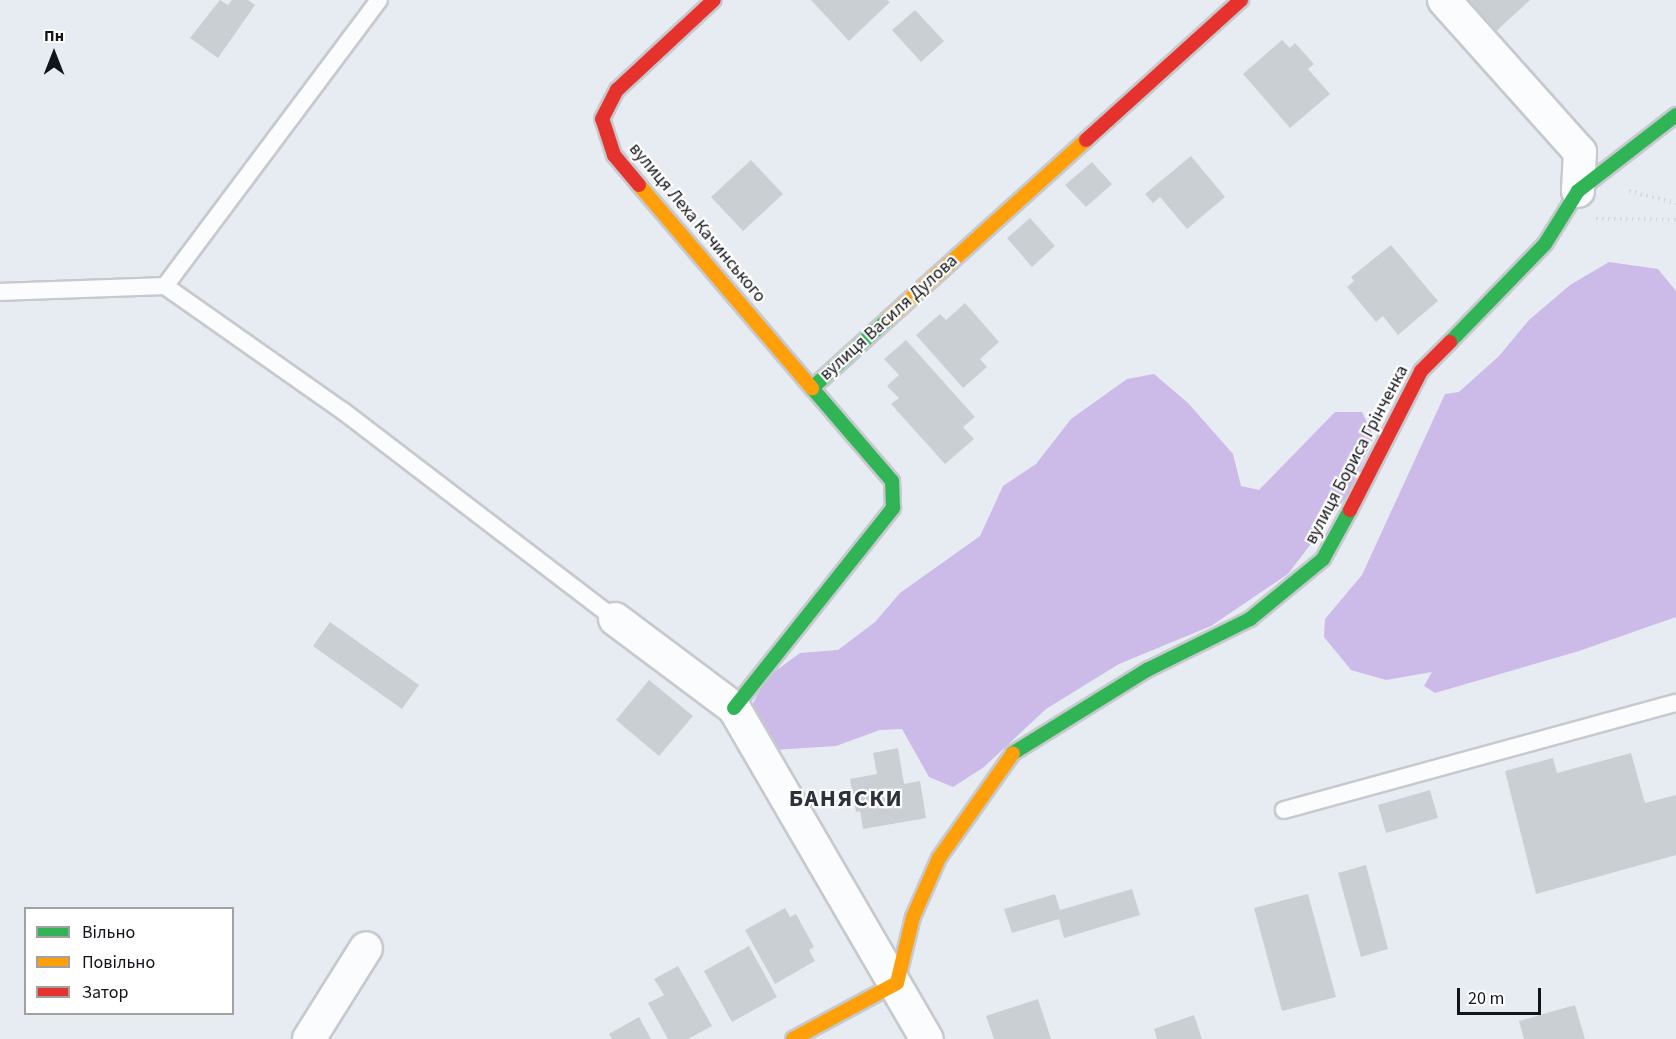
<!DOCTYPE html>
<meta charset="utf-8">
<style>
body{margin:0}
#map{position:relative;width:1676px;height:1039px;overflow:hidden;background:#e7ecf3;font-family:"Source Sans 3",sans-serif}
div>[style]{position:absolute}
.forest>*{inset:0;background:#ccbae8}
.building>*{inset:0;background:#cacfd4}
.path>*{height:4px;margin-top:-2px;transform-origin:0;background:repeating-linear-gradient(90deg,#d5d7da 0 1.5px,transparent 0 6px)}
.roads{filter:drop-shadow(2px 0 #c6c9ce) drop-shadow(-2px 0 #c6c9ce) drop-shadow(0 2px #c6c9ce) drop-shadow(0 -2px #c6c9ce)}
.lane>*{height:16px;margin:-8px;padding:0 8px;transform-origin:8px;border-radius:8px;background:#fbfcfd}
.street>*{height:32px;margin:-16px;padding:0 16px;transform-origin:16px;border-radius:16px;background:#fbfcfd}
.fast>*{height:14px;margin:-7px;padding:0 7px;transform-origin:7px;border-radius:7px;background:#30b455}
.slow>*{height:14px;margin:-7px;padding:0 7px;transform-origin:7px;border-radius:7px;background:#ff9f0a}
.jam>*{height:14px;margin:-7px;padding:0 7px;transform-origin:7px;border-radius:7px;background:#e5322d}
span{translate:-50% -50%;white-space:nowrap;text-align:center;line-height:1.15;-webkit-text-stroke:4.5px #fff;paint-order:stroke}
.street-label{font-size:18px;color:#111419}
.district-label{font-size:24px;color:#2c323c;font-weight:700;letter-spacing:1.5px}
.legend{position:absolute;left:24px;top:907px;width:210px;height:108px;box-sizing:border-box;background:#fff;border:2px solid #a0a1a3;margin:0;padding:8px 10px;list-style:none;font-size:18px;color:#111419}
.legend li{display:flex;align-items:center;gap:12px;height:30px}
.legend b{width:30px;border:2px solid #a0a1a3}
.north{position:absolute;left:24px;top:24px;width:60px;height:60px;-webkit-text-stroke:4px #fff;paint-order:stroke;rotate:0deg;font-size:16px;font-weight:700;line-height:24px;text-align:center;color:#111419}
.north::after{content:'';display:block;margin:auto;width:21px;height:27px;background:#111419;clip-path:polygon(50% 0,100% 100%,50% 72%,0 100%)}
.scale{position:absolute;left:1457px;top:988px;width:84px;height:27px;box-sizing:border-box;border:3px solid #111419;border-top:0;padding-left:8px;font-size:18px;line-height:21px;white-space:nowrap;color:#111419;-webkit-text-stroke:4px #fff;paint-order:stroke}
</style>
<div id="map">
<div class="forest">
<div style="clip-path:polygon(1609px 262px,1658px 269px,1676px 291px,1676px 617px,1579px 651px,1435px 693px,1424px 686px,1432px 672px,1386px 680px,1351px 670px,1324px 637px,1325px 619px,1362px 575px,1445px 394px,1459px 392px,1499px 356px,1529px 320px,1570px 285px)"></div>
<div style="clip-path:polygon(1154px 374px,1188px 403px,1233px 454px,1241px 486px,1259px 490px,1335px 412px,1362px 412px,1374px 437px,1347px 496px,1288px 574px,1211px 626px,1119px 664px,1046px 709px,984px 767px,953px 787px,929px 777px,902px 729px,880px 730px,836px 746px,774px 750px,750px 709px,766px 678px,800px 653px,838px 650px,875px 622px,900px 593px,980px 536px,1003px 486px,1036px 464px,1071px 419px,1127px 379px)"></div>
</div>
<div class="building">
<div style="clip-path:polygon(220px 0,228px 5px,232px 0,248px 0,255px 5px,218px 58px,190px 38px)"></div>
<div style="clip-path:polygon(811px 0,887px 0,890px 2px,849px 41px)"></div>
<div style="clip-path:polygon(1462px 0,1530px 0,1493px 34px)"></div>
<div style="clip-path:polygon(915px 10px,944px 41px,921px 62px,892px 30px)"></div>
<div style="clip-path:polygon(1282px 40px,1290px 48px,1295px 43px,1314px 64px,1308px 69px,1330px 94px,1290px 128px,1243px 74px)"></div>
<div style="clip-path:polygon(1191px 156px,1225px 197px,1187px 229px,1160px 197px,1153px 203px,1145px 194px)"></div>
<div style="clip-path:polygon(751px 160px,783px 194px,743px 231px,711px 197px)"></div>
<div style="clip-path:polygon(1092px 162px,1112px 184px,1086px 207px,1065px 185px)"></div>
<div style="clip-path:polygon(1030px 218px,1055px 246px,1032px 267px,1007px 238px)"></div>
<div style="clip-path:polygon(1391px 245px,1438px 301px,1398px 335px,1383px 316px,1376px 322px,1347px 287px,1354px 281px,1351px 277px)"></div>
<div style="clip-path:polygon(965px 303px,999px 342px,980px 359px,987px 367px,963px 388px,916px 335px,940px 314px,946px 320px)"></div>
<div style="clip-path:polygon(906px 340px,975px 417px,963px 427px,974px 439px,945px 464px,891px 404px,899px 398px,887px 386px,899px 375px,884px 359px)"></div>
<div style="clip-path:polygon(330px 622px,419px 685px,402px 709px,313px 646px)"></div>
<div style="clip-path:polygon(649px 680px,693px 716px,659px 756px,616px 720px)"></div>
<div style="clip-path:polygon(898px 748px,904px 784px,920px 781px,926px 818px,863px 829px,860px 811px,856px 812px,850px 779px,877px 774px,873px 753px)"></div>
<div style="clip-path:polygon(1631px 753px,1645px 803px,1676px 795px,1676px 855px,1536px 894px,1505px 771px,1553px 758px,1557px 773px)"></div>
<div style="clip-path:polygon(1430px 790px,1438px 818px,1386px 833px,1378px 805px)"></div>
<div style="clip-path:polygon(1366px 865px,1388px 949px,1361px 957px,1338px 873px)"></div>
<div style="clip-path:polygon(1132px 889px,1140px 915px,1064px 938px,1059px 919px,1012px 933px,1004px 909px,1055px 894px,1060px 910px)"></div>
<div style="clip-path:polygon(1308px 894px,1336px 997px,1282px 1011px,1254px 908px)"></div>
<div style="clip-path:polygon(785px 908px,790px 917px,796px 914px,814px 947px,809px 950px,815px 961px,775px 984px,745px 930px)"></div>
<div style="clip-path:polygon(749px 946px,777px 997px,732px 1022px,704px 971px)"></div>
<div style="clip-path:polygon(678px 966px,712px 1026px,688px 1039px,668px 1039px,648px 1003px,664px 995px,654px 979px)"></div>
<div style="clip-path:polygon(1038px 999px,1051px 1039px,994px 1039px,986px 1016px)"></div>
<div style="clip-path:polygon(1575px 1005px,1585px 1039px,1524px 1039px,1519px 1021px)"></div>
<div style="clip-path:polygon(1194px 1015px,1202px 1039px,1157px 1039px,1154px 1029px)"></div>
<div style="clip-path:polygon(639px 1017px,651px 1039px,612px 1039px,609px 1034px)"></div>
</div>
<div class="path">
<div style="left:1629px;top:191px;width:49px;rotate:14.3deg"></div>
<div style="left:1596px;top:219px;width:80px;rotate:0.7deg"></div>
</div>
<div class="roads">
<div class="lane">
<div style="left:165px;top:286px;width:357px;rotate:-53.2deg"></div>
<div style="left:0;top:292px;width:165px;rotate:-2.1deg"></div>
<div style="left:165px;top:286px;width:218px;rotate:35.1deg"></div>
<div style="left:343px;top:411px;width:342px;rotate:37.4deg"></div>
<div style="left:1284px;top:810px;width:406px;rotate:-15.3deg"></div>
</div>
<div class="street">
<div style="left:1444px;top:0;width:204px;rotate:48.2deg"></div>
<div style="left:1580px;top:152px;width:39px;rotate:93deg"></div>
<div style="left:615px;top:619px;width:149px;rotate:36.8deg"></div>
<div style="left:734px;top:708px;width:383px;rotate:59.8deg"></div>
<div style="left:309px;top:1039px;width:107px;rotate:-57.9deg"></div>
</div>
<div class="fast">
<div style="left:1450px;top:342px;width:136px;rotate:-45.9deg"></div>
<div style="left:1545px;top:244px;width:62px;rotate:-58.1deg"></div>
<div style="left:1578px;top:191px;width:124px;rotate:-37.8deg"></div>
<div style="left:734px;top:708px;width:256px;rotate:-51.5deg"></div>
<div style="left:893px;top:508px;width:27px;rotate:-92deg"></div>
<div style="left:892px;top:481px;width:123px;rotate:-130.7deg"></div>
<div style="left:812px;top:388px;width:103px;rotate:-42.2deg"></div>
<div style="left:1013px;top:753px;width:158px;rotate:-31.8deg"></div>
<div style="left:1147px;top:670px;width:115px;rotate:-26.3deg"></div>
<div style="left:1250px;top:619px;width:94px;rotate:-39.4deg"></div>
<div style="left:1323px;top:559px;width:56px;rotate:-61.1deg"></div>
</div>
<div class="slow">
<div style="left:639px;top:185px;width:267px;rotate:49.6deg"></div>
<div style="left:888px;top:319px;width:267px;rotate:-42.1deg"></div>
<div style="left:793px;top:1039px;width:118px;rotate:-28.3deg"></div>
<div style="left:897px;top:983px;width:68px;rotate:-76.4deg"></div>
<div style="left:913px;top:917px;width:64px;rotate:-66.2deg"></div>
<div style="left:939px;top:858px;width:128px;rotate:-54.8deg"></div>
</div>
<div class="jam">
<div style="left:1086px;top:140px;width:209px;rotate:-42.1deg"></div>
<div style="left:639px;top:185px;width:39px;rotate:-130deg"></div>
<div style="left:614px;top:155px;width:38px;rotate:-108deg"></div>
<div style="left:602px;top:119px;width:33px;rotate:-63deg"></div>
<div style="left:617px;top:90px;width:132px;rotate:-42.9deg"></div>
<div style="left:1350px;top:510px;width:156px;rotate:-62.9deg"></div>
<div style="left:1421px;top:371px;width:41px;rotate:-45deg"></div>
</div>
</div>
<div class="street-label">
<span style="left:697px;top:223px;rotate:50deg">вулиця Леха Качинського</span>
<span style="left:889px;top:318px;rotate:-42deg">вулиця Василя Дулова</span>
<span style="left:1357px;top:455px;rotate:-62deg">вулиця Бориса Грінченка</span>
</div>
<div class="district-label">
<span style="left:846px;top:799px">БАНЯСКИ</span>
</div>
<ul class="legend">
<li><b style="height:8px;background:#30b455"></b>Вільно</li>
<li><b style="height:8px;background:#ff9f0a"></b>Повільно</li>
<li><b style="height:8px;background:#e5322d"></b>Затор</li>
</ul>
<div class="north">Пн</div>
<div class="scale">20 m</div>
</div>
